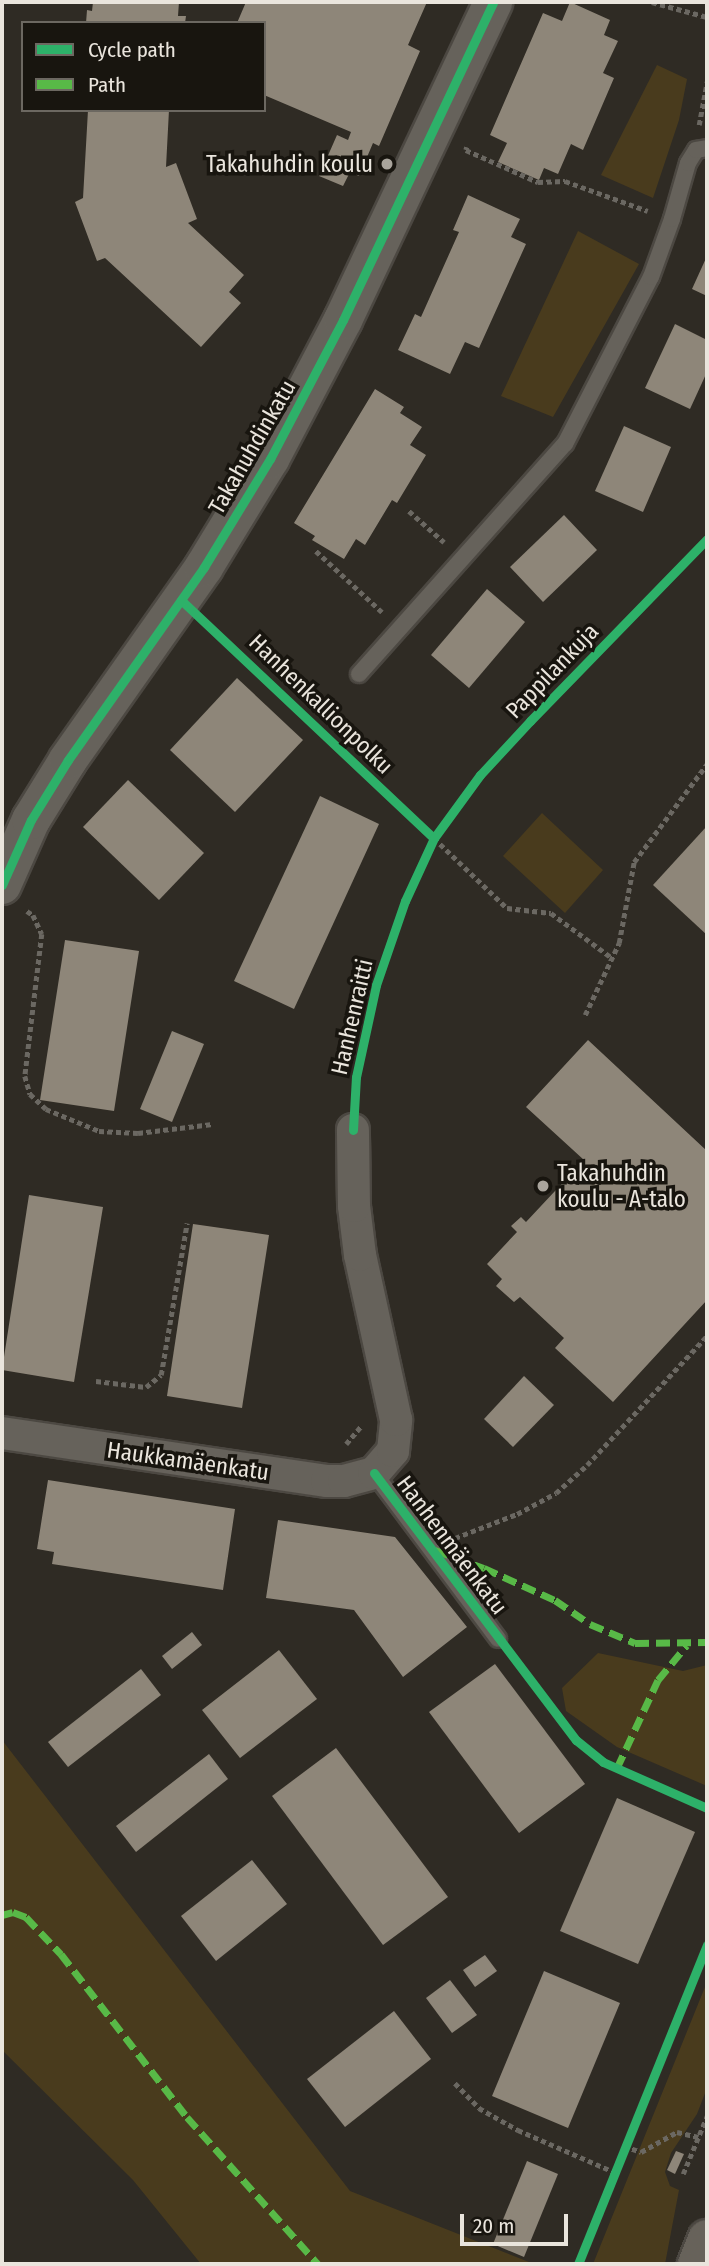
<!DOCTYPE html>
<meta charset="utf-8">
<style>
body{margin:0}
#map{position:relative;width:709px;height:2266px;overflow:hidden;background:#2f2b24;font-family:"Fira Sans Condensed",sans-serif}
div>[style]{position:absolute}
.green>*{inset:0;background:#493b1d}
.building>*{inset:0;background:#8e8679}
.path>*{height:4.5px;margin-top:-2.25px;transform-origin:0;background:repeating-linear-gradient(90deg,#6b6862 0 5px,transparent 0 8.5px)}
.roads{filter:drop-shadow(2px 0 #4c4842) drop-shadow(-2px 0 #4c4842) drop-shadow(0 2px #4c4842) drop-shadow(0 -2px #4c4842)}
.service>*{height:16px;margin:-8px;padding:0 8px;transform-origin:8px;border-radius:8px;background:#66625b}
.minor>*{height:32px;margin:-16px;padding:0 16px;transform-origin:16px;border-radius:16px;background:#66625b}
.tertiary>*{height:38px;margin:-19px;padding:0 19px;transform-origin:19px;border-radius:19px;background:#66625b}
.primary>*{height:38px;margin:-19px;padding:0 19px;transform-origin:19px;border-radius:19px;background:#67625a}
.quiet>*{height:7px;margin-top:-3.5px;transform-origin:0;background:repeating-linear-gradient(90deg,#58b947 0 14px,transparent 0 21px)}
.cycleway>*{height:9px;margin:-4.5px;padding:0 4.5px;transform-origin:4.5px;border-radius:4.5px;background:#2db169}
.dots>*{width:19px;height:19px;translate:-50% -50%;box-sizing:border-box;border:4px solid #18150f;border-radius:50%}
span{translate:-50% -50%;white-space:nowrap;text-align:center;line-height:1.15;-webkit-text-stroke:7px #18150f;paint-order:stroke}
.poi-label{font-size:23px;color:#eae5dd}
.right{translate:-100% -50%;text-align:right}
.left{translate:0 -50%;text-align:left}
.street-label{font-size:23px;color:#eae5dd}
.frame{position:absolute;inset:0;border:4px solid #eae5dd;pointer-events:none}
.legend{position:absolute;left:21px;top:21px;width:245px;height:91px;box-sizing:border-box;background:#18150f;border:2px solid #6c6861;margin:0;padding:9px 12px;list-style:none;font-size:21px;color:#eae5dd}
.legend li{display:flex;align-items:center;gap:14px;height:35px}
.legend b{width:35px;border:2px solid #6c6861}
.scale{position:absolute;left:460px;top:2214px;width:108px;height:32px;box-sizing:border-box;border:4px solid #eae5dd;border-top:0;padding-left:9px;font-size:21px;line-height:24px;white-space:nowrap;color:#eae5dd;-webkit-text-stroke:5px #18150f;paint-order:stroke}
</style>
<div id="map">
<div class="green">
<div style="clip-path:polygon(657px 65px,687px 79px,679px 120px,653px 198px,601px 175px)"></div>
<div style="clip-path:polygon(578px 231px,639px 264px,553px 417px,501px 396px)"></div>
<div style="clip-path:polygon(542px 813px,603px 870px,565px 913px,503px 856px)"></div>
<div style="clip-path:polygon(598px 1653px,683px 1671px,707px 1665px,707px 1786px,617px 1747px,566px 1711px,562px 1688px)"></div>
<div style="clip-path:polygon(2px 1740px,350px 2191px,534px 2264px,201px 2264px,133px 2180px,2px 2050px)"></div>
<div style="clip-path:polygon(707px 1982px,707px 2088px,697px 2114px,671px 2153px,665px 2172px,670px 2186px,679px 2190px,665px 2264px,593px 2264px)"></div>
</div>
<div class="building">
<div style="clip-path:polygon(93px 2px,179px 2px,178px 16px,186px 16px,185px 23px,86px 23px,87px 10px,92px 11px)"></div>
<div style="clip-path:polygon(246px 2px,427px 2px,408px 45px,420px 51px,379px 146px,373px 143px,359px 176px,350px 172px,343px 186px,319px 176px,337px 135px,348px 140px,351px 132px,264px 95px,264px 23px,237px 23px)"></div>
<div style="clip-path:polygon(570px 2px,610px 20px,604px 35px,618px 41px,603px 73px,614px 78px,583px 150px,571px 144px,558px 174px,544px 168px,539px 180px,498px 162px,507px 143px,490px 135px,543px 13px,562px 21px)"></div>
<div style="clip-path:polygon(88px 110px,169px 110px,166px 167px,176px 163px,197px 219px,188px 223px,244px 275px,229px 292px,241px 303px,201px 347px,105px 258px,97px 261px,75px 202px,83px 198px)"></div>
<div style="clip-path:polygon(468px 195px,520px 219px,511px 237px,526px 244px,479px 348px,465px 342px,450px 374px,398px 350px,415px 314px,421px 317px,459px 232px,453px 230px)"></div>
<div style="clip-path:polygon(707px 256px,707px 296px,692px 289px)"></div>
<div style="clip-path:polygon(675px 324px,707px 340px,707px 372px,690px 409px,645px 388px)"></div>
<div style="clip-path:polygon(375px 389px,404px 407px,400px 413px,422px 427px,410px 445px,426px 455px,397px 503px,392px 500px,365px 545px,356px 539px,344px 559px,312px 540px,315px 536px,294px 523px)"></div>
<div style="clip-path:polygon(624px 426px,671px 447px,643px 512px,595px 491px)"></div>
<div style="clip-path:polygon(564px 515px,597px 550px,543px 602px,510px 567px)"></div>
<div style="clip-path:polygon(487px 589px,525px 622px,469px 688px,431px 655px)"></div>
<div style="clip-path:polygon(237px 678px,303px 740px,235px 812px,170px 750px)"></div>
<div style="clip-path:polygon(128px 780px,204px 853px,159px 900px,83px 827px)"></div>
<div style="clip-path:polygon(320px 796px,379px 824px,294px 1009px,234px 981px)"></div>
<div style="clip-path:polygon(707px 826px,707px 935px,653px 885px)"></div>
<div style="clip-path:polygon(65px 940px,139px 951px,114px 1111px,40px 1100px)"></div>
<div style="clip-path:polygon(172px 1031px,204px 1044px,172px 1122px,140px 1109px)"></div>
<div style="clip-path:polygon(588px 1040px,707px 1151px,707px 1300px,613px 1402px,555px 1348px,564px 1338px,520px 1297px,514px 1302px,496px 1286px,502px 1279px,487px 1264px,517px 1232px,511px 1226px,521px 1217px,526px 1222px,584px 1160px,526px 1107px)"></div>
<div style="clip-path:polygon(29px 1195px,103px 1207px,74px 1382px,2px 1370px)"></div>
<div style="clip-path:polygon(193px 1224px,269px 1235px,242px 1408px,167px 1396px)"></div>
<div style="clip-path:polygon(524px 1376px,554px 1405px,513px 1447px,484px 1419px)"></div>
<div style="clip-path:polygon(48px 1480px,235px 1509px,223px 1590px,52px 1564px,54px 1552px,37px 1549px)"></div>
<div style="clip-path:polygon(278px 1520px,395px 1537px,467px 1627px,403px 1677px,354px 1610px,266px 1598px)"></div>
<div style="clip-path:polygon(192px 1632px,202px 1645px,172px 1669px,162px 1656px)"></div>
<div style="clip-path:polygon(279px 1650px,317px 1699px,240px 1758px,202px 1710px)"></div>
<div style="clip-path:polygon(495px 1664px,585px 1784px,519px 1833px,429px 1712px)"></div>
<div style="clip-path:polygon(141px 1669px,161px 1695px,68px 1767px,48px 1742px)"></div>
<div style="clip-path:polygon(336px 1748px,448px 1897px,383px 1945px,272px 1796px)"></div>
<div style="clip-path:polygon(209px 1754px,228px 1779px,136px 1852px,116px 1826px)"></div>
<div style="clip-path:polygon(617px 1798px,695px 1832px,638px 1964px,560px 1931px)"></div>
<div style="clip-path:polygon(252px 1860px,287px 1904px,216px 1961px,181px 1916px)"></div>
<div style="clip-path:polygon(485px 1955px,497px 1971px,475px 1987px,463px 1970px)"></div>
<div style="clip-path:polygon(544px 1971px,620px 2003px,568px 2128px,492px 2096px)"></div>
<div style="clip-path:polygon(450px 1980px,477px 2015px,452px 2033px,426px 1998px)"></div>
<div style="clip-path:polygon(394px 2011px,431px 2059px,345px 2127px,307px 2079px)"></div>
<div style="clip-path:polygon(676px 2151px,684px 2154px,675px 2174px,667px 2170px)"></div>
<div style="clip-path:polygon(527px 2161px,558px 2174px,524px 2257px,493px 2244px)"></div>
</div>
<div class="path">
<div style="left:652px;top:2px;width:57px;rotate:15.3deg"></div>
<div style="left:699px;top:125px;width:44px;rotate:-79.5deg"></div>
<div style="left:467px;top:147px;width:3px;rotate:108deg"></div>
<div style="left:466px;top:150px;width:79px;rotate:24deg"></div>
<div style="left:538px;top:182px;width:27px;rotate:-2deg"></div>
<div style="left:565px;top:181px;width:88px;rotate:19.9deg"></div>
<div style="left:409px;top:511px;width:47px;rotate:41.5deg"></div>
<div style="left:316px;top:551px;width:90px;rotate:42.7deg"></div>
<div style="left:434px;top:838px;width:101px;rotate:43.8deg"></div>
<div style="left:507px;top:908px;width:44px;rotate:6.5deg"></div>
<div style="left:551px;top:913px;width:76px;rotate:36.4deg"></div>
<div style="left:27px;top:911px;width:7px;rotate:34deg"></div>
<div style="left:33px;top:915px;width:21px;rotate:65deg"></div>
<div style="left:42px;top:934px;width:143px;rotate:96.8deg"></div>
<div style="left:25px;top:1076px;width:19px;rotate:74deg"></div>
<div style="left:30px;top:1094px;width:22px;rotate:43deg"></div>
<div style="left:46px;top:1109px;width:57px;rotate:22.5deg"></div>
<div style="left:99px;top:1131px;width:39px;rotate:3deg"></div>
<div style="left:138px;top:1133px;width:75px;rotate:-6.9deg"></div>
<div style="left:585px;top:1015px;width:80px;rotate:-64.7deg"></div>
<div style="left:619px;top:943px;width:82px;rotate:-79.5deg"></div>
<div style="left:634px;top:862px;width:122px;rotate:-53.3deg"></div>
<div style="left:96px;top:1381px;width:50px;rotate:6.8deg"></div>
<div style="left:146px;top:1387px;width:19px;rotate:-39deg"></div>
<div style="left:161px;top:1375px;width:154px;rotate:-80.3deg"></div>
<div style="left:346px;top:1444px;width:23px;rotate:-50deg"></div>
<div style="left:455px;top:1538px;width:66px;rotate:-21.2deg"></div>
<div style="left:517px;top:1514px;width:44px;rotate:-28.3deg"></div>
<div style="left:556px;top:1493px;width:42px;rotate:-42.1deg"></div>
<div style="left:587px;top:1465px;width:176px;rotate:-47.1deg"></div>
<div style="left:455px;top:2083px;width:35px;rotate:46deg"></div>
<div style="left:479px;top:2108px;width:45px;rotate:29.4deg"></div>
<div style="left:518px;top:2130px;width:105px;rotate:23.6deg"></div>
<div style="left:624px;top:2146px;width:18px;rotate:19deg"></div>
<div style="left:641px;top:2152px;width:41px;rotate:-29.1deg"></div>
<div style="left:677px;top:2132px;width:22px;rotate:13deg"></div>
<div style="left:683px;top:2174px;width:63px;rotate:-67.5deg"></div>
</div>
<div class="roads">
<div class="service">
<div style="left:359px;top:674px;width:309px;rotate:-48.2deg"></div>
<div style="left:565px;top:444px;width:188px;rotate:-62.8deg"></div>
<div style="left:651px;top:277px;width:62px;rotate:-70.1deg"></div>
<div style="left:672px;top:219px;width:58px;rotate:-74.1deg"></div>
<div style="left:688px;top:163px;width:15px;rotate:-58deg"></div>
<div style="left:696px;top:150px;width:11px;rotate:-10deg"></div>
<div style="left:374px;top:1473px;width:207px;rotate:53.2deg"></div>
</div>
<div class="minor">
<div style="left:2px;top:1433px;width:329px;rotate:8.4deg"></div>
<div style="left:327px;top:1481px;width:17px"></div>
<div style="left:344px;top:1481px;width:31px;rotate:-15deg"></div>
<div style="left:374px;top:1473px;width:29px;rotate:-49deg"></div>
<div style="left:393px;top:1451px;width:31px;rotate:-84deg"></div>
<div style="left:396px;top:1420px;width:169px;rotate:-102.3deg"></div>
<div style="left:360px;top:1255px;width:49px;rotate:-97deg"></div>
<div style="left:354px;top:1206px;width:76px;rotate:-90.8deg"></div>
</div>
<div class="tertiary">
<div style="left:2px;top:885px;width:71px;rotate:-66deg"></div>
<div style="left:31px;top:820px;width:70px;rotate:-58.3deg"></div>
<div style="left:68px;top:760px;width:236px;rotate:-54.8deg"></div>
<div style="left:204px;top:567px;width:127px;rotate:-58.6deg"></div>
<div style="left:270px;top:459px;width:157px;rotate:-62.3deg"></div>
<div style="left:343px;top:320px;width:352px;rotate:-64.7deg"></div>
</div>
<div class="primary">
<div style="left:697px;top:2264px;width:27px;rotate:-68deg"></div>
</div>
</div>
<div class="quiet">
<div style="left:435px;top:1550px;width:52px;rotate:20.2deg"></div>
<div style="left:484px;top:1568px;width:78px;rotate:24.3deg"></div>
<div style="left:555px;top:1600px;width:42px;rotate:34.4deg"></div>
<div style="left:590px;top:1624px;width:49px;rotate:22.9deg"></div>
<div style="left:635px;top:1643px;width:72px;rotate:-0.8deg"></div>
<div style="left:617px;top:1768px;width:97px;rotate:-65deg"></div>
<div style="left:658px;top:1680px;width:45px;rotate:-50.4deg"></div>
<div style="left:2px;top:1915px;width:11px;rotate:-15deg"></div>
<div style="left:13px;top:1912px;width:14px;rotate:21deg"></div>
<div style="left:26px;top:1917px;width:51px;rotate:46.6deg"></div>
<div style="left:61px;top:1954px;width:206px;rotate:52.3deg"></div>
<div style="left:187px;top:2117px;width:197px;rotate:48.3deg"></div>
</div>
<div class="cycleway">
<div style="left:181px;top:600px;width:347px;rotate:43.3deg"></div>
<div style="left:2px;top:885px;width:71px;rotate:-66deg"></div>
<div style="left:31px;top:820px;width:70px;rotate:-58.3deg"></div>
<div style="left:68px;top:760px;width:236px;rotate:-54.8deg"></div>
<div style="left:204px;top:567px;width:127px;rotate:-58.6deg"></div>
<div style="left:270px;top:459px;width:157px;rotate:-62.3deg"></div>
<div style="left:343px;top:320px;width:352px;rotate:-64.7deg"></div>
<div style="left:353px;top:1130px;width:53px;rotate:-86.8deg"></div>
<div style="left:356px;top:1077px;width:94px;rotate:-77.7deg"></div>
<div style="left:376px;top:985px;width:89px;rotate:-71deg"></div>
<div style="left:405px;top:901px;width:69px;rotate:-65.3deg"></div>
<div style="left:434px;top:838px;width:78px;rotate:-53.9deg"></div>
<div style="left:480px;top:775px;width:74px;rotate:-47.2deg"></div>
<div style="left:530px;top:721px;width:254px;rotate:-45.8deg"></div>
<div style="left:374px;top:1473px;width:335px;rotate:52.9deg"></div>
<div style="left:576px;top:1740px;width:35px;rotate:39deg"></div>
<div style="left:603px;top:1762px;width:114px;rotate:23.9deg"></div>
<div style="left:578px;top:2264px;width:344px;rotate:-68deg"></div>
</div>
<div class="dots">
<div style="left:387px;top:164px;background:#a9a49c"></div>
<div style="left:543px;top:1186px;background:#a9a49c"></div>
</div>
<div class="poi-label">
<span class="right" style="left:373px;top:164px">Takahuhdin koulu</span>
<span class="left" style="left:557px;top:1186px">Takahuhdin<br>koulu - A-talo</span>
</div>
<div class="street-label">
<span style="left:252px;top:447px;rotate:-60deg">Takahuhdinkatu</span>
<span style="left:552px;top:671px;rotate:-46deg">Pappilankuja</span>
<span style="left:321px;top:704px;rotate:44deg">Hanhenkallionpolku</span>
<span style="left:352px;top:1017px;rotate:-77deg">Hanhenraitti</span>
<span style="left:188px;top:1461px;rotate:8deg">Haukkamäenkatu</span>
<span style="left:452px;top:1545px;rotate:53deg">Hanhenmäenkatu</span>
</div>
<div class="frame"></div>
<ul class="legend">
<li><b style="height:9px;background:#2db169"></b>Cycle path</li>
<li><b style="height:9px;background:#58b947"></b>Path</li>
</ul>
<div class="scale">20 m</div>
</div>
